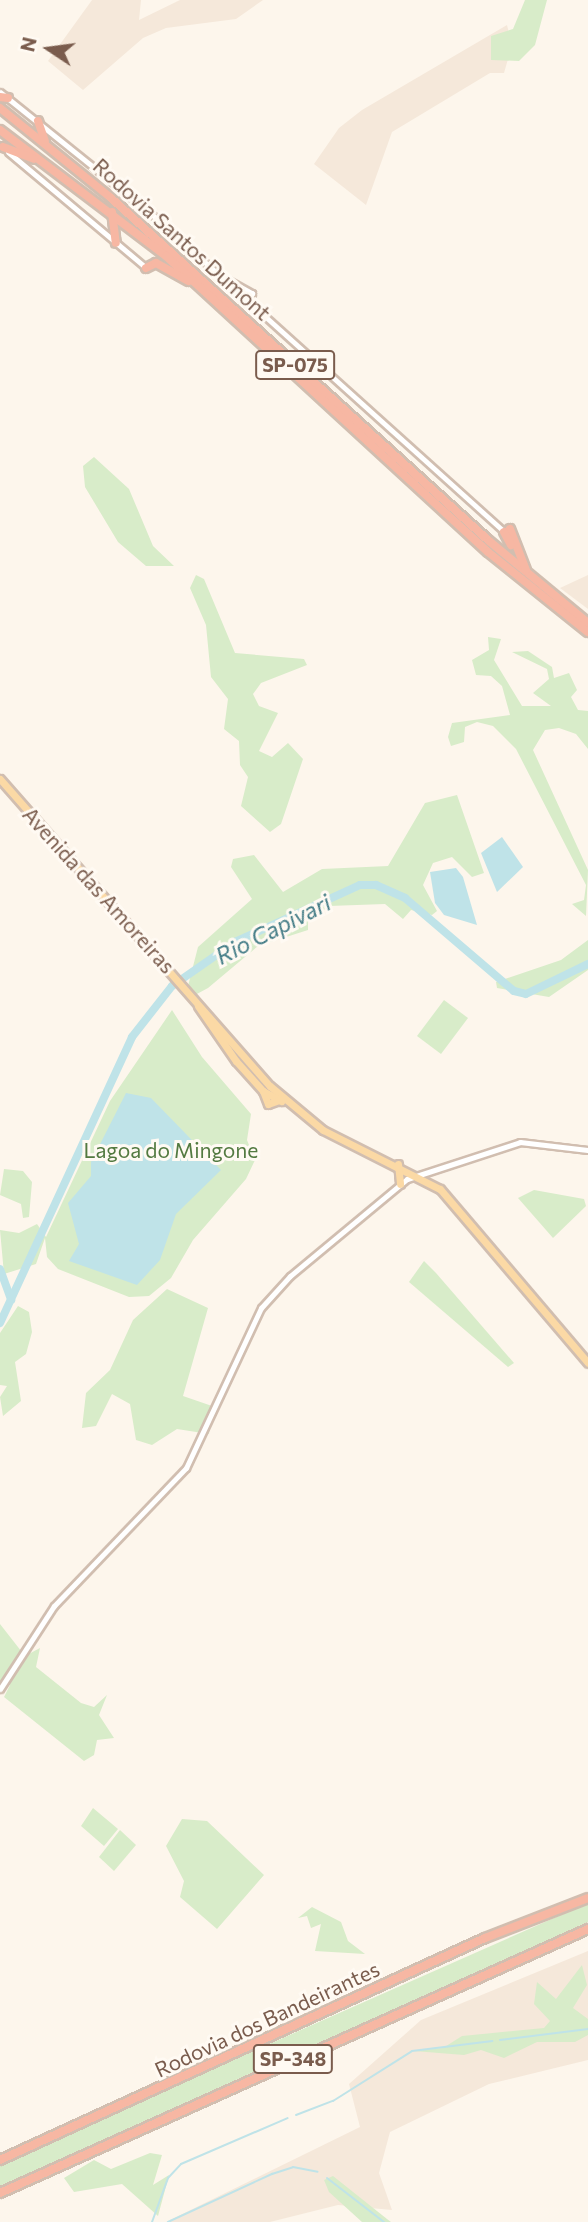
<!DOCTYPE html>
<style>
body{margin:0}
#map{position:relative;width:588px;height:2222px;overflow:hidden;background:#fdf6ec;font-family:Commissioner,sans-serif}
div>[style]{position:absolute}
.residential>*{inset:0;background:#f5e8da}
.green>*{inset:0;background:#d8ecc9}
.water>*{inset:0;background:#bfe3e8}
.stream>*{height:2px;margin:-1px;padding:0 1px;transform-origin:1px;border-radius:1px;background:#bfe3e8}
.river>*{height:8px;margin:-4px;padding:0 4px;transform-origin:4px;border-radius:4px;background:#bfe3e8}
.roads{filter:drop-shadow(2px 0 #d1beb0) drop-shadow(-2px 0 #d1beb0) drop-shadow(0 2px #d1beb0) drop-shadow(0 -2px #d1beb0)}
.minor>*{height:5px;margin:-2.5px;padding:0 2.5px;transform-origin:2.5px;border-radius:2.5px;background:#fff}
.major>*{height:7px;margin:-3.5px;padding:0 3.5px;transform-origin:3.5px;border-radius:3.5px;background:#fbd9a5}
.highway>*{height:8px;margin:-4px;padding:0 4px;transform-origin:4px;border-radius:4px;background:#f7b7a3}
span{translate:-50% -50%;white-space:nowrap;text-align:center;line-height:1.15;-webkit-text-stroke:6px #fffaf3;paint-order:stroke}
.shield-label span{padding:2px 5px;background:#fffaf3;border:2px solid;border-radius:5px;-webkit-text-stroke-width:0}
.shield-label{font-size:19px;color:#7a5c4d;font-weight:700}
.street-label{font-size:21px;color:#7a5c4d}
.park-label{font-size:21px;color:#537a41}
.water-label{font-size:23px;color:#437c86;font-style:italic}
.north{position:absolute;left:14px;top:14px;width:70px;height:70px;-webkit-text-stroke:5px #fffaf3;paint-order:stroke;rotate:283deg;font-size:19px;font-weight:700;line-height:28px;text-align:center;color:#7a5c4d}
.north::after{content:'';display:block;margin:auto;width:24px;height:32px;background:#7a5c4d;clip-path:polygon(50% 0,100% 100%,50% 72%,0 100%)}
</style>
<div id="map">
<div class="residential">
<div style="clip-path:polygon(92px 0,141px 0,139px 20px,180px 0,263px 0,236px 19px,166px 28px,143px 38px,83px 90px,48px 61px)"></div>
<div style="clip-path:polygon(507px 25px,512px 45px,504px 73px,490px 73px,392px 132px,366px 205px,314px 164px,339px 128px,362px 110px)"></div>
<div style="clip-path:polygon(588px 575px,588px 609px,560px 588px)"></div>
<div style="clip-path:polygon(588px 1951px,588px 2060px,489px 2084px,390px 2132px,379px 2173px,392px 2210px,338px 2205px,270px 2222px,166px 2222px,360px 2127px,349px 2084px,421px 2020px)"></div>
</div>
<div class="green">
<div style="clip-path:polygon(525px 0,547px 0,535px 45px,519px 61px,491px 60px,491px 36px,513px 29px)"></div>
<div style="clip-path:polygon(94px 457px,129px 489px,153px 546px,174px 566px,146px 566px,118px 542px,85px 487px,83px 466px)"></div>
<div style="clip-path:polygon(196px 575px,204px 579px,235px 653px,304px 659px,307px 665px,261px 683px,253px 694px,259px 706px,278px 713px,259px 751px,272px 757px,288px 743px,303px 759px,281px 824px,270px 832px,241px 806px,248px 777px,240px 765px,239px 741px,224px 729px,228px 699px,211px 677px,206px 625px,190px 588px)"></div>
<div style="clip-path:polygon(488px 637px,501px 639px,494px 660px,522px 706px,551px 706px,533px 693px,549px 679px,547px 669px,512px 652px,528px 651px,552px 667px,554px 678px,569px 673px,577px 690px,571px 697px,578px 710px,588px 711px,588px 749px,576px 734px,559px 728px,545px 730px,533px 750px,588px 870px,586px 916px,572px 904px,584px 900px,586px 885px,516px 749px,493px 726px,477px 722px,465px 727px,464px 742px,451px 746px,448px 737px,452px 723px,510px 715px,502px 686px,491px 676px,476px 675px,472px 660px,489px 650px)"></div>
<div style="clip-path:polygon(457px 795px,484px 873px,472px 877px,452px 857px,433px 863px,423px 885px,437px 911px,432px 915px,411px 910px,403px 919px,385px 904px,329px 906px,308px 922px,308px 930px,258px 946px,208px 988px,195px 995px,188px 986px,198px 947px,252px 899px,231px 867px,233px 859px,254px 855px,283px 892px,322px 869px,388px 866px,425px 803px)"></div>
<div style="clip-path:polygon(588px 940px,588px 970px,549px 997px,497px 988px,496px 982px,561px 960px)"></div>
<div style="clip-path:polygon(444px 1000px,468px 1018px,441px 1054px,417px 1036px)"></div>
<div style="clip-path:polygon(172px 1010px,202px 1057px,251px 1114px,247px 1140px,255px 1160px,246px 1179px,193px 1240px,171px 1278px,149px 1296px,129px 1297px,58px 1269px,47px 1257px,45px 1238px,36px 1264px,4px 1274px,0 1230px,19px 1233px,37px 1224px,46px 1237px,110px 1101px)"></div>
<div style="clip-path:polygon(4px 1169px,23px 1171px,32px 1182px,29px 1217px,23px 1218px,21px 1204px,0 1195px)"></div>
<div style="clip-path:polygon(534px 1190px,584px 1199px,586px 1206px,553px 1238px,518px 1198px)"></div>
<div style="clip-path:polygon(424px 1261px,436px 1273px,514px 1363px,508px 1367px,409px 1282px)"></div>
<div style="clip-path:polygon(167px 1289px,208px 1308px,183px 1396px,212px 1406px,209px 1434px,177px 1429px,152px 1445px,136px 1440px,130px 1404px,112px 1394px,96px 1426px,82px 1428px,86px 1393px,110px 1370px,133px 1320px)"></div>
<div style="clip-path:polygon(18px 1306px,29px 1312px,32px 1332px,26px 1354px,15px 1362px,21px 1401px,3px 1416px,0 1397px,7px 1386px,0 1385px,0 1333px)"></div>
<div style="clip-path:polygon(0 1624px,25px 1656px,40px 1648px,36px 1667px,81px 1703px,94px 1707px,107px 1695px,99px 1715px,114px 1738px,97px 1740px,94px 1755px,84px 1761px,4px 1697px,10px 1685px,0 1683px)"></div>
<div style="clip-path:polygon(93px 1808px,118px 1829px,104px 1846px,81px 1826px)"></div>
<div style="clip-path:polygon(182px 1819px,207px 1821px,264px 1875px,217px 1929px,180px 1897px,184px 1881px,166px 1846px)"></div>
<div style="clip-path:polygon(120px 1830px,136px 1845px,114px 1871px,99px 1857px)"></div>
<div style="clip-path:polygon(588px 1903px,588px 1922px,0 2186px,0 2163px)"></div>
<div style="clip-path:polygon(312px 1907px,341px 1922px,348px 1941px,365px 1954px,315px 1951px,321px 1924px,311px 1928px,307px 1916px,298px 1918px)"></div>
<div style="clip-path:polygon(582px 1965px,587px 1985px,573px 2008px,588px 2019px,588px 2035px,575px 2042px,537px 2042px,504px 2058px,481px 2050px,464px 2055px,414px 2051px,443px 2048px,462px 2036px,544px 2028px,550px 2021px,534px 2004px,537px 1982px,556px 1999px)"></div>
<div style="clip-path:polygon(150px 2153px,162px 2155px,153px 2185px,169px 2175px,158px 2216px,122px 2184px,74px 2192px,64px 2178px,94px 2160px,111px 2169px)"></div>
<div style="clip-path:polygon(333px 2176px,387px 2219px,391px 2222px,362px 2222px,329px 2192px,324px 2180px)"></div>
</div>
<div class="water">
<div style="clip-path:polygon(502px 837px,523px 867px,497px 892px,481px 853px)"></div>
<div style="clip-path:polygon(456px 868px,463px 877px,477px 925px,444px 915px,435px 903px,430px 872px)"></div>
<div style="clip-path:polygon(126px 1093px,151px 1098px,221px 1170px,176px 1214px,160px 1260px,137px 1285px,69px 1261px,79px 1244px,68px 1203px,91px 1176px,91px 1162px)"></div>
</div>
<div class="stream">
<div style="left:500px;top:2040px;width:89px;rotate:-7.1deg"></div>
<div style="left:296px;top:2115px;width:40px;rotate:-21deg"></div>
<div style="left:333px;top:2101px;width:93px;rotate:-32.3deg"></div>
<div style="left:412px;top:2051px;width:81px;rotate:-7.1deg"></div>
<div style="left:327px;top:2178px;width:72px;rotate:37.7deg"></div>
<div style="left:152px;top:2222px;width:47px;rotate:-70deg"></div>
<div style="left:168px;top:2178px;width:19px;rotate:-47deg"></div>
<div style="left:181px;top:2164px;width:116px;rotate:-23.3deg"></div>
<div style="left:168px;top:2222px;width:115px;rotate:-24.8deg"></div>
<div style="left:272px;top:2174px;width:22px;rotate:-18deg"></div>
<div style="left:293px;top:2167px;width:25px;rotate:11deg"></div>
</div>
<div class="river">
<div style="left:0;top:1269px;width:33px;rotate:70deg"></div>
<div style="left:0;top:1323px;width:315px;rotate:-65.2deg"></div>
<div style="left:132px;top:1037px;width:65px;rotate:-51.9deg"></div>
<div style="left:172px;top:986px;width:77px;rotate:-34.9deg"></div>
<div style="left:235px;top:942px;width:137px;rotate:-24.5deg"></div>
<div style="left:360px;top:885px;width:16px"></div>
<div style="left:376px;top:885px;width:32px;rotate:24deg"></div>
<div style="left:405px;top:898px;width:143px;rotate:40.5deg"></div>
<div style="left:514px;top:991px;width:12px;rotate:14deg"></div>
<div style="left:526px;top:994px;width:69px;rotate:-25.8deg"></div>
</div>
<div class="roads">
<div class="minor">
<div style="left:0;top:92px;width:190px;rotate:38.8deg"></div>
<div style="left:148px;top:211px;width:479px;rotate:42deg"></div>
<div style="left:8px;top:152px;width:180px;rotate:40deg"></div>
<div style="left:219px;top:275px;width:38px;rotate:29deg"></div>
<div style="left:252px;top:293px;width:11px;rotate:117deg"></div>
<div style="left:0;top:1689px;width:99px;rotate:-57deg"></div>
<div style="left:54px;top:1606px;width:191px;rotate:-46.3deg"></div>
<div style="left:186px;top:1468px;width:177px;rotate:-64.9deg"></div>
<div style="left:261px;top:1308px;width:43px;rotate:-47.8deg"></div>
<div style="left:290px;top:1276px;width:152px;rotate:-39.7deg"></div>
<div style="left:407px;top:1179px;width:119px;rotate:-18.1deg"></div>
<div style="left:520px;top:1142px;width:68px;rotate:6.7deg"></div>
</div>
<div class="major">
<div style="left:0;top:779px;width:409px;rotate:48.7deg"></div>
<div style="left:270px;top:1086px;width:69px;rotate:39.7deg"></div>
<div style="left:323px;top:1130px;width:131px;rotate:26.8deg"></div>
<div style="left:440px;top:1189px;width:228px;rotate:49.6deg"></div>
<div style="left:198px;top:1006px;width:67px;rotate:55.4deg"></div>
<div style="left:236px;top:1061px;width:40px;rotate:48deg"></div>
<div style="left:263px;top:1091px;width:21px;rotate:29deg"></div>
<div style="left:263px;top:1091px;width:14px;rotate:69deg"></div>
<div style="left:268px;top:1104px;width:15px;rotate:-20deg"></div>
<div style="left:398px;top:1164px;width:20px;rotate:84deg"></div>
</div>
<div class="highway">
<div style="left:0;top:97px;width:8px;rotate:7deg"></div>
<div style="left:0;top:108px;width:143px;rotate:39deg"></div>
<div style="left:111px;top:198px;width:510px;rotate:42.22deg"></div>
<div style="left:489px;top:541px;width:129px;rotate:39.6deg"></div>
<div style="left:38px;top:121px;width:21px;rotate:71deg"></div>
<div style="left:0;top:130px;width:208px;rotate:37.2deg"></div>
<div style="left:166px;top:256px;width:437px;rotate:42.6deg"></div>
<div style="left:488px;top:552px;width:128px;rotate:38.7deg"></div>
<div style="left:3px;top:147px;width:33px;rotate:21deg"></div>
<div style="left:112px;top:212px;width:31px;rotate:83deg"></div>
<div style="left:146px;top:268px;width:11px;rotate:-27deg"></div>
<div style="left:156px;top:263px;width:37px;rotate:29deg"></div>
<div style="left:510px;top:529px;width:44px;rotate:68.7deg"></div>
<div style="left:504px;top:532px;width:15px;rotate:62deg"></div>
<div style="left:0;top:2160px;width:533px;rotate:-24.6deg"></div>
<div style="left:485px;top:1938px;width:110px;rotate:-21.2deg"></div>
<div style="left:0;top:2193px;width:645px;rotate:-24.18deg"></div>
</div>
</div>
<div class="shield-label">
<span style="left:295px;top:365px">SP-075</span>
<span style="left:293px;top:2059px">SP-348</span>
</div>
<div class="street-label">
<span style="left:182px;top:239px;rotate:42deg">Rodovia Santos Dumont</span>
<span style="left:99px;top:890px;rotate:48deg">Avenida das Amoreiras</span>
<span style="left:267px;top:2019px;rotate:-25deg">Rodovia dos Bandeirantes</span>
</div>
<div class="park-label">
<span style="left:171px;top:1150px">Lagoa do Mingone</span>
</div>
<div class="water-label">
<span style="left:273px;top:929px;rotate:-27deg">Rio Capivari</span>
</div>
<div class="north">N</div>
</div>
